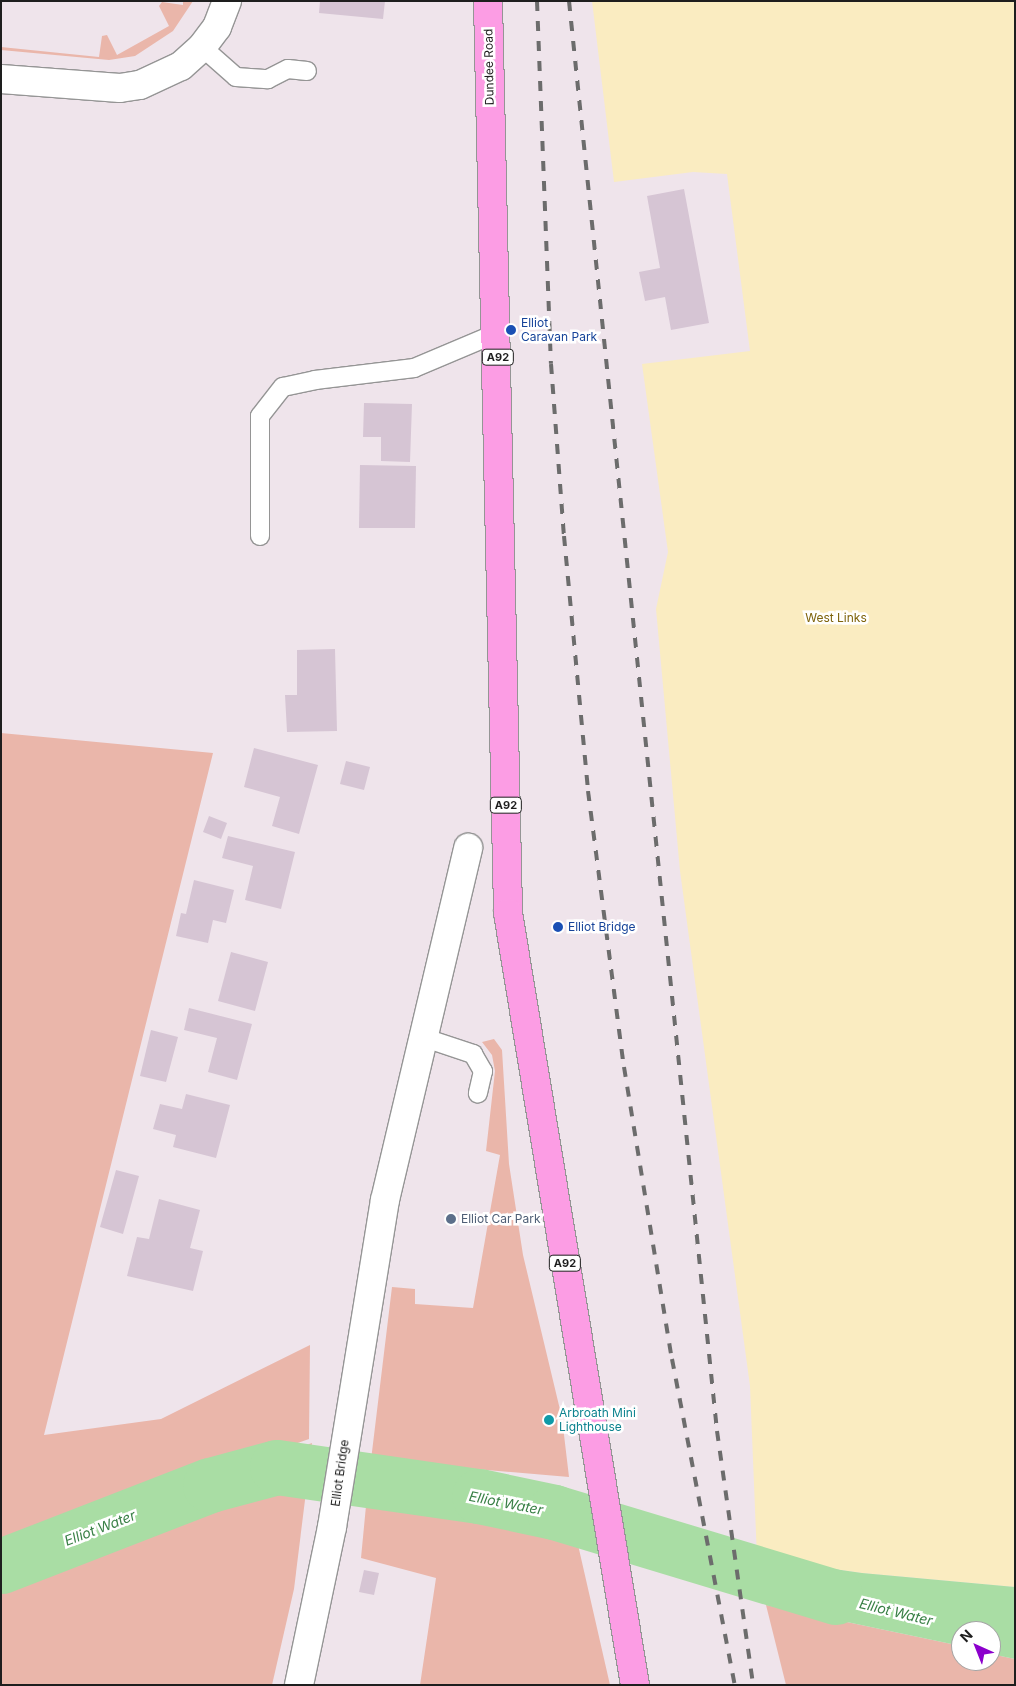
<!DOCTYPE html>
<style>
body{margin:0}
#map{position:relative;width:1016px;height:1686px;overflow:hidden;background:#efe4eb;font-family:Inter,sans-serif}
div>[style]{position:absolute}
.grass>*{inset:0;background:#eab6aa}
.park>*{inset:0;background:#faecc1}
.water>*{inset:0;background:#a9dda4}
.river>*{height:55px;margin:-27.5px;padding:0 27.5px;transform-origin:27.5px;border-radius:27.5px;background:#a9dda4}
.building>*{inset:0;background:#d6c5d4}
.roads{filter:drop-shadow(1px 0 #959595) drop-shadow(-1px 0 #959595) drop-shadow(0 1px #959595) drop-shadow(0 -1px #959595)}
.service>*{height:18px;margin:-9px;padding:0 9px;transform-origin:9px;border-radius:9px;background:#fff}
.minor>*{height:28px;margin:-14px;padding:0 14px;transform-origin:14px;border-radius:14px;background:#fff}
.primary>*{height:28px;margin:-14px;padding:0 14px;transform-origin:14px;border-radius:14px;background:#fc9de4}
.rail>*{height:4px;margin-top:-2px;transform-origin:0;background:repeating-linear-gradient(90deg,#6c6c6c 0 10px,transparent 0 20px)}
.dots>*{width:14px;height:14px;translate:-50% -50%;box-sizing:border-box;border:2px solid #fff;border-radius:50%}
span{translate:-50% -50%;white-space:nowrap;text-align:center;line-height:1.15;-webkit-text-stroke:5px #fff;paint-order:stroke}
.shield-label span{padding:1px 4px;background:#fff;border:1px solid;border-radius:4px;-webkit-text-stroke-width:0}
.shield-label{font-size:11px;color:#1e1e1e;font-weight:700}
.street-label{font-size:12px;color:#1e1e1e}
.transit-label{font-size:12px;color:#164399}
.left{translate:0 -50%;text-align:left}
.park-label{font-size:12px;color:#7e630b}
.service-label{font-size:12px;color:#4e5e75}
.culture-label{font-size:12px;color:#0d838f}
.water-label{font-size:14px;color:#398046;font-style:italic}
.frame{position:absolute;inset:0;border:2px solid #1e1e1e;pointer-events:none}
.north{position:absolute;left:951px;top:1621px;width:50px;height:50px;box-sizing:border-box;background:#fff;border:1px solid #a5a5a5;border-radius:50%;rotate:316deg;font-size:14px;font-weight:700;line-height:20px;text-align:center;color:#1e1e1e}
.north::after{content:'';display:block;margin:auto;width:18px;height:22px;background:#8c00cd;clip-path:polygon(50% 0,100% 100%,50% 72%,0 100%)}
</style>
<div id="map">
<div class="grass">
<div style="clip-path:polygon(183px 1px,193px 1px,173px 31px,135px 56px,109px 60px,1px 50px,1px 47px,99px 57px,102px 36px,107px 35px,117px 55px,169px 26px,159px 6px,162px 2px,183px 5px)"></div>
<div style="clip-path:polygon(1px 733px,213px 753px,44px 1435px,161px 1419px,310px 1345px,309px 1439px,1px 1547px)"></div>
<div style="clip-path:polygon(494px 1039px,502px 1050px,509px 1164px,523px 1255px,562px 1418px,569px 1477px,371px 1460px,392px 1287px,415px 1289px,415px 1304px,473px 1308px,500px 1155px,486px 1151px,495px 1071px,492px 1055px,482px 1042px)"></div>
<div style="clip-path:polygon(312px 1443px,294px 1589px,272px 1685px,1px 1685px,1px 1557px)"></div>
<div style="clip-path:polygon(368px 1485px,576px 1536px,610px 1685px,420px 1685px,436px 1578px,361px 1558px)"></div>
<div style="clip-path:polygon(766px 1605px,961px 1646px,961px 1661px,991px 1661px,991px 1654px,1015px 1659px,1015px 1685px,786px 1685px)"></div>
</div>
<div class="park">
<div style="clip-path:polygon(592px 1px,1015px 1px,1015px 1587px,862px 1573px,757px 1558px,750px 1386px,680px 871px,656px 609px,668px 552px,642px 364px,750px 351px,727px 174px,693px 172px,614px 182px)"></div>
</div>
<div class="water">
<div style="clip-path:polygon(757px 1558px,862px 1573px,1015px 1587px,1015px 1659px,991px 1654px,991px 1631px,961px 1631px,961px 1646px,766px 1605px)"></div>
</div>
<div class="river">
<div style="left:1px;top:1566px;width:224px;rotate:-21.2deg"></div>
<div style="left:210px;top:1485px;width:69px;rotate:-15deg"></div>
<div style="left:277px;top:1467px;width:204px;rotate:8.2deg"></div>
<div style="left:479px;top:1496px;width:77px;rotate:12deg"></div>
<div style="left:554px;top:1512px;width:294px;rotate:16.8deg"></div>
</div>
<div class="building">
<div style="clip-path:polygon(320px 1px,385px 1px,383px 19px,319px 13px)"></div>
<div style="clip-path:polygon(684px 189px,709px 323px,671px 330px,665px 297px,645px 301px,639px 272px,660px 268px,647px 196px)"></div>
<div style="clip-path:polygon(364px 403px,412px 404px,410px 462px,381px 461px,381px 437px,363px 437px)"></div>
<div style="clip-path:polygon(360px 465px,416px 466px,415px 528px,359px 528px)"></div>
<div style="clip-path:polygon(335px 649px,337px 731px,287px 732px,285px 695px,297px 695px,297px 650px)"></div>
<div style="clip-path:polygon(254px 748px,318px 765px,299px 834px,272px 826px,280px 797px,244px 787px)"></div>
<div style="clip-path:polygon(346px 761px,370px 767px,364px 790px,340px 784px)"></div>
<div style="clip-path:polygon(209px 816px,227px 823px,221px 839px,203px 832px)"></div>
<div style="clip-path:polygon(228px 836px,295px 852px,281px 909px,245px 900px,253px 866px,222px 858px)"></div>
<div style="clip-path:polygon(194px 880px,234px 890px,226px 923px,213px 920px,208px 943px,176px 936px,181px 913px,186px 914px)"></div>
<div style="clip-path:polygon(231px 952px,268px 962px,255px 1011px,218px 1001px)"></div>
<div style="clip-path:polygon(189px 1008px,252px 1024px,237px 1080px,208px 1072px,217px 1038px,184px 1030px)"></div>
<div style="clip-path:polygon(151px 1030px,178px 1037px,166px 1082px,140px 1076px)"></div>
<div style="clip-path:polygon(186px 1094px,230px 1105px,216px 1158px,173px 1147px,176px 1135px,153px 1129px,160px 1104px,182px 1109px)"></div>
<div style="clip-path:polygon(116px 1170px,139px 1176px,123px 1234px,100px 1227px)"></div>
<div style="clip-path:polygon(159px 1199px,200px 1210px,190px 1248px,203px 1251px,193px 1291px,127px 1276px,137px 1237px,149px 1239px)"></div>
<div style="clip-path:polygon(364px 1570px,379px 1573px,374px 1595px,359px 1592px)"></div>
</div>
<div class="roads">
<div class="service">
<div style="left:202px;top:47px;width:45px;rotate:41.4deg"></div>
<div style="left:236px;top:77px;width:32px;rotate:4deg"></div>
<div style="left:268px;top:79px;width:22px;rotate:-27deg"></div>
<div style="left:288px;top:69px;width:19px;rotate:6deg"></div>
<div style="left:260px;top:536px;width:120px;rotate:-90deg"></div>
<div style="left:260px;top:416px;width:37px;rotate:-52deg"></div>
<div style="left:283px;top:387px;width:33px;rotate:-12deg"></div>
<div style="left:315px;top:380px;width:100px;rotate:-6.9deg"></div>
<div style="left:414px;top:368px;width:90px;rotate:-22.9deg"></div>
<div style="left:425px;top:1038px;width:51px;rotate:18.4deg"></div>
<div style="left:473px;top:1054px;width:20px;rotate:60deg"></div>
<div style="left:483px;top:1071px;width:23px;rotate:103deg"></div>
</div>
<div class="minor">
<div style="left:1px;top:79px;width:119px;rotate:4.3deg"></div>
<div style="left:120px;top:88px;width:20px;rotate:-9deg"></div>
<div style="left:140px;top:85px;width:45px;rotate:-24.9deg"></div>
<div style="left:181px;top:66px;width:28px;rotate:-42deg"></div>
<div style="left:202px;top:47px;width:25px;rotate:-53deg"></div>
<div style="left:217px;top:27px;width:28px;rotate:-69deg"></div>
<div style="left:299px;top:1685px;width:161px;rotate:-78.2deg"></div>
<div style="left:332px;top:1527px;width:331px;rotate:-80.8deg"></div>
<div style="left:385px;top:1200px;width:362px;rotate:-76.7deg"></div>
</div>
<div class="primary">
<div style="left:488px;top:1px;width:912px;rotate:88.74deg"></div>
<div style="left:508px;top:913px;width:782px;rotate:80.66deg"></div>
</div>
</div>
<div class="rail">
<div style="left:537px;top:1px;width:363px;rotate:87.8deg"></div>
<div style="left:551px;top:364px;width:172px;rotate:85.7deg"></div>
<div style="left:564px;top:536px;width:256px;rotate:84.6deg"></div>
<div style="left:588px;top:791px;width:278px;rotate:82.6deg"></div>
<div style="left:624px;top:1067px;width:296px;rotate:80.7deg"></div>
<div style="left:672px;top:1359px;width:332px;rotate:79.1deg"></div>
<div style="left:569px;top:1px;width:1438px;rotate:84.09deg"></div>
<div style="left:717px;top:1431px;width:257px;rotate:81.9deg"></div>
</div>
<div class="dots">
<div style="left:511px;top:330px;background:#1a4fb4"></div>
<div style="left:558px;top:927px;background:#1a4fb4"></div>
<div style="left:451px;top:1219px;background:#5c6f8a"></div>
<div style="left:549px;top:1420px;background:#0f9aa8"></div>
</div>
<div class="shield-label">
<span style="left:498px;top:357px">A92</span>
<span style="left:506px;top:805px">A92</span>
<span style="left:565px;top:1263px">A92</span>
</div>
<div class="street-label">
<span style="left:489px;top:67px;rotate:-91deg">Dundee Road</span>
<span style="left:340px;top:1473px;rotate:-82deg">Elliot Bridge</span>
</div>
<div class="transit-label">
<span class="left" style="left:521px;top:330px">Elliot<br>Caravan Park</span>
<span class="left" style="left:568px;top:927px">Elliot Bridge</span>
</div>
<div class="park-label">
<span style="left:836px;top:618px">West Links</span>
</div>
<div class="service-label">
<span class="left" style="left:461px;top:1219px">Elliot Car Park</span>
</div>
<div class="culture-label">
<span class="left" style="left:559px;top:1420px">Arbroath Mini<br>Lighthouse</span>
</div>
<div class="water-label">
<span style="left:506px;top:1503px;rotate:11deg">Elliot Water</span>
<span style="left:100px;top:1528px;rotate:-21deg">Elliot Water</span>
<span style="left:896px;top:1612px;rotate:14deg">Elliot Water</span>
</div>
<div class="frame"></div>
<div class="north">N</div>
</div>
